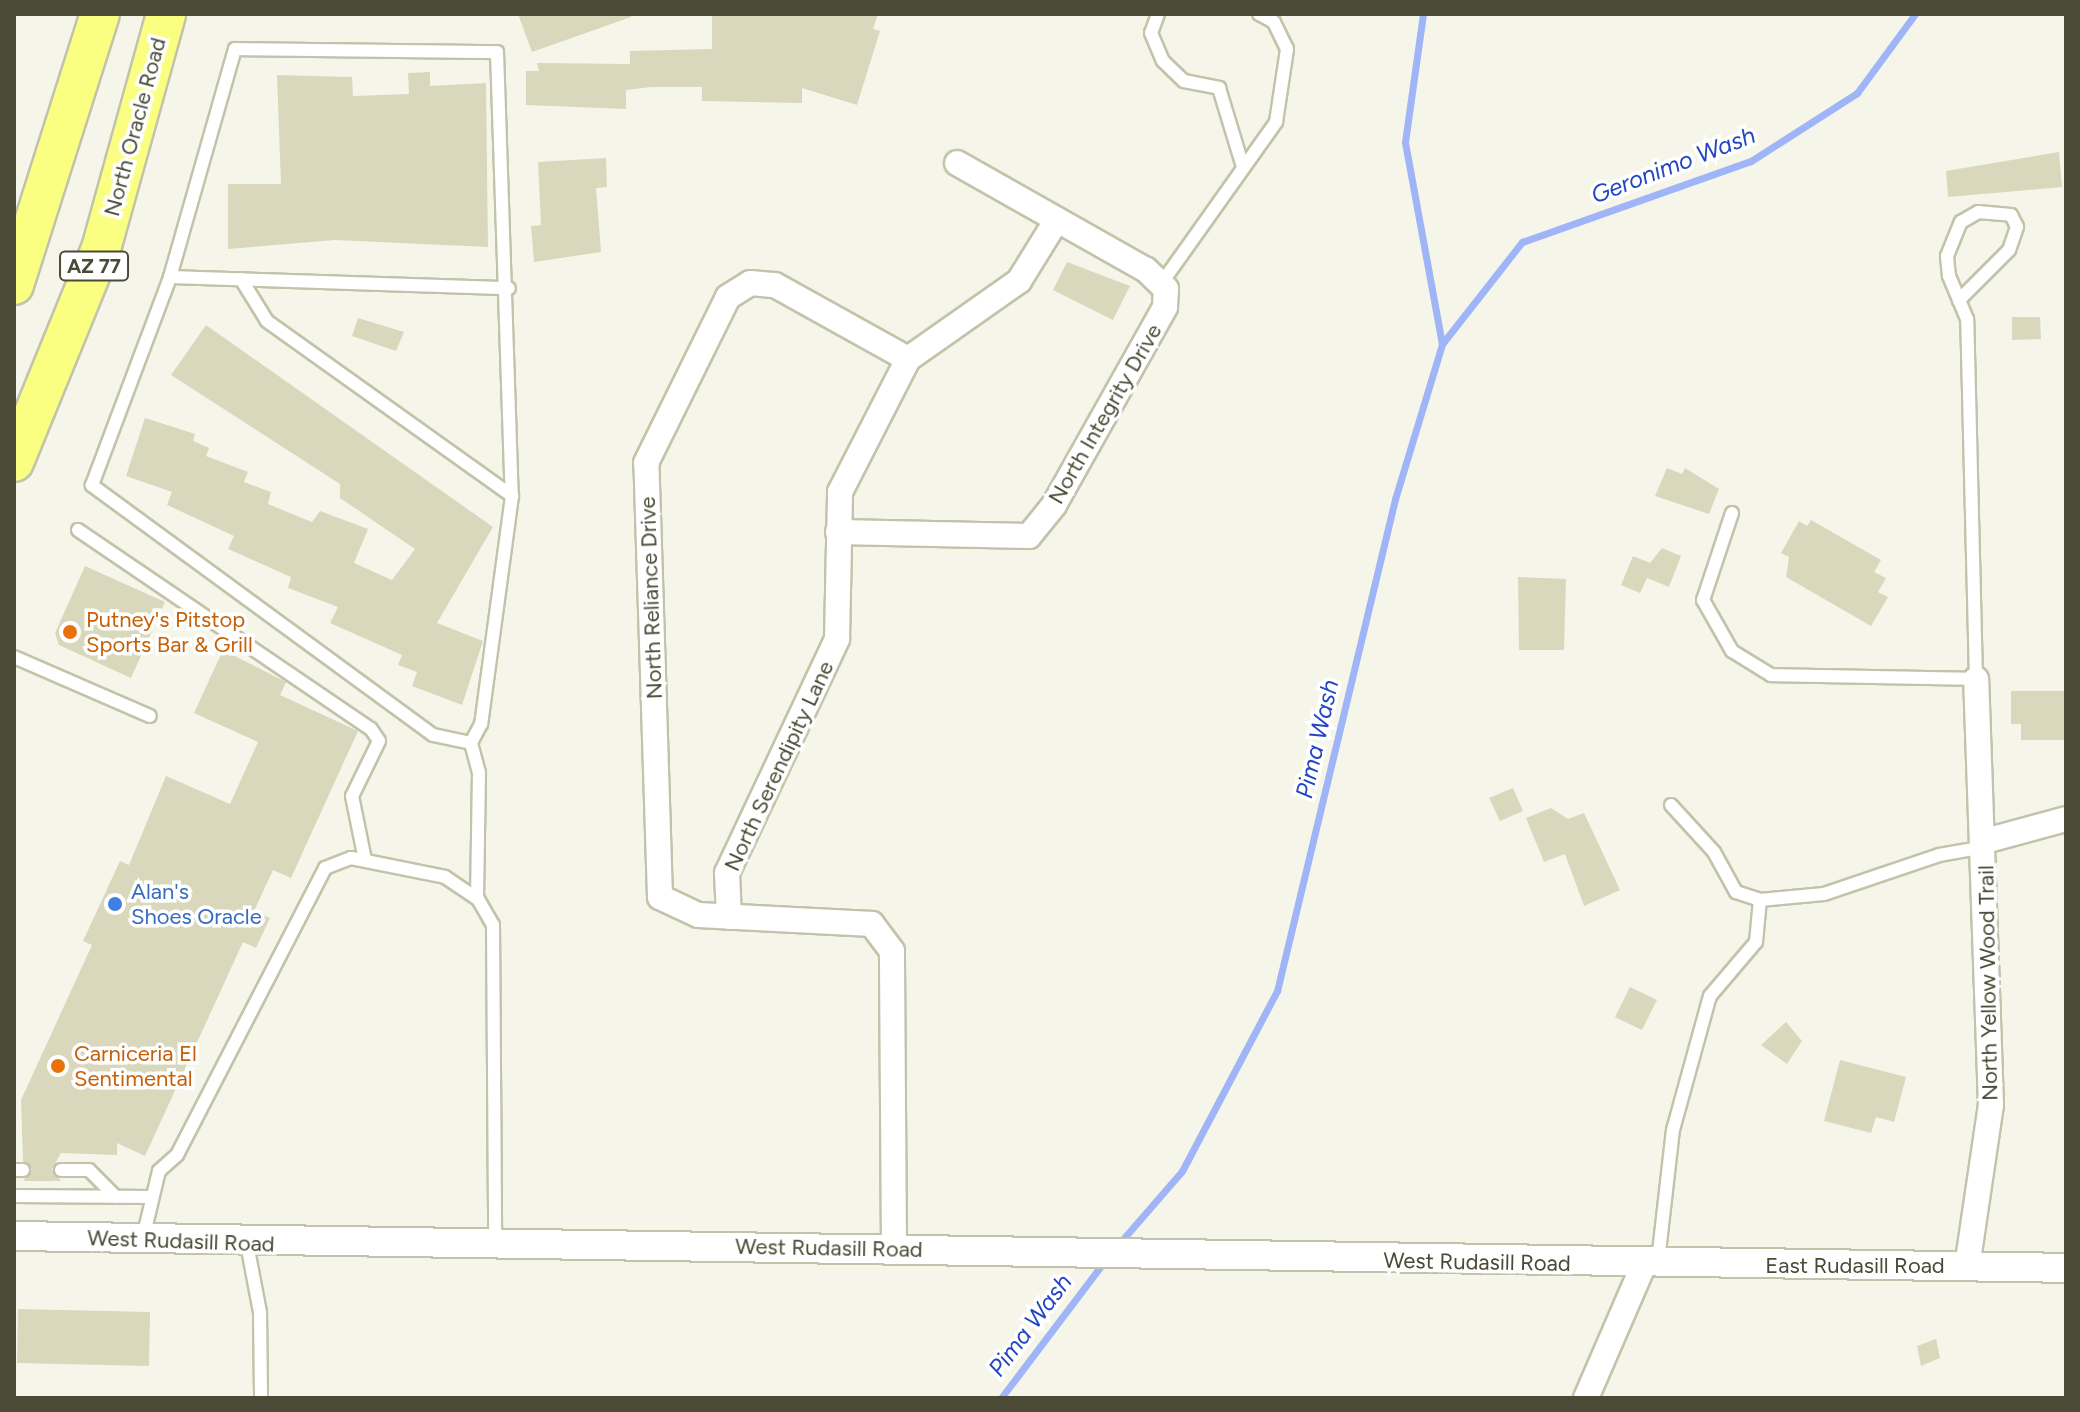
<!DOCTYPE html>
<style>
body{margin:0}
#map{position:relative;width:2080px;height:1412px;overflow:hidden;background:#f5f6e9;font-family:Figtree,sans-serif}
div>[style]{position:absolute}
.stream>*{height:7px;margin:-3.5px;padding:0 3.5px;transform-origin:3.5px;border-radius:3.5px;background:#a0b4f8}
.building>*{inset:0;background:#d9d8bd}
.roads{filter:drop-shadow(2px 0 #c2c3aa) drop-shadow(-2px 0 #c2c3aa) drop-shadow(0 2px #c2c3aa) drop-shadow(0 -2px #c2c3aa)}
.service>*{height:12px;margin:-6px;padding:0 6px;transform-origin:6px;border-radius:6px;background:#fff}
.minor>*{height:24px;margin:-12px;padding:0 12px;transform-origin:12px;border-radius:12px;background:#fff}
.tertiary>*{height:28px;margin:-14px;padding:0 14px;transform-origin:14px;border-radius:14px;background:#fff}
.trunk>*{height:38px;margin:-19px;padding:0 19px;transform-origin:19px;border-radius:19px;background:#faff82}
.dots>*{width:22px;height:22px;translate:-50% -50%;box-sizing:border-box;border:4px solid #fff;border-radius:50%}
span{translate:-50% -50%;white-space:nowrap;text-align:center;line-height:1.15;-webkit-text-stroke:7px #fff;paint-order:stroke}
.shield-label span{padding:2px 6px;background:#fff;border:2px solid;border-radius:6px;-webkit-text-stroke-width:0}
.shield-label{font-size:20px;color:#4a4a36;font-weight:700}
.street-label{font-size:22px;color:#4a4a36}
.food-label{font-size:22px;color:#c56008}
.left{translate:0 -50%;text-align:left}
.shop-label{font-size:22px;color:#366cbe}
.water-label{font-size:24px;color:#2346c2;font-style:italic}
.frame{position:absolute;inset:0;border:16px solid #4a4a36;pointer-events:none}
</style>
<div id="map">
<div class="stream">
<div style="left:1442px;top:344px;width:130px;rotate:-51.9deg"></div>
<div style="left:1522px;top:242px;width:243px;rotate:-19.5deg"></div>
<div style="left:1751px;top:161px;width:126px;rotate:-32.7deg"></div>
<div style="left:1857px;top:93px;width:98px;rotate:-53.7deg"></div>
<div style="left:1117px;top:1246px;width:99px;rotate:-49.1deg"></div>
<div style="left:1182px;top:1171px;width:204px;rotate:-62.2deg"></div>
<div style="left:1277px;top:991px;width:506px;rotate:-76.51deg"></div>
<div style="left:1395px;top:499px;width:162px;rotate:-73.1deg"></div>
<div style="left:1442px;top:344px;width:205px;rotate:-100.4deg"></div>
<div style="left:1405px;top:142px;width:129px;rotate:-82deg"></div>
<div style="left:1001px;top:1398px;width:171px;rotate:-52.9deg"></div>
</div>
<div class="building">
<div style="clip-path:polygon(518px 14px,630px 14px,631px 17px,532px 52px)"></div>
<div style="clip-path:polygon(712px 14px,878px 14px,873px 29px,880px 31px,857px 105px,802px 88px,802px 103px,702px 101px,702px 87px,651px 87px,626px 90px,626px 109px,526px 105px,526px 71px,539px 71px,537px 63px,630px 64px,630px 51px,712px 49px)"></div>
<div style="clip-path:polygon(430px 72px,430px 86px,486px 83px,488px 247px,335px 240px,228px 249px,228px 184px,281px 184px,277px 75px,352px 77px,353px 96px,409px 94px,408px 73px)"></div>
<div style="clip-path:polygon(2059px 152px,2062px 187px,1948px 197px,1946px 171px)"></div>
<div style="clip-path:polygon(606px 158px,607px 187px,596px 188px,601px 252px,534px 262px,531px 226px,541px 225px,538px 162px)"></div>
<div style="clip-path:polygon(1067px 262px,1130px 286px,1113px 320px,1053px 290px)"></div>
<div style="clip-path:polygon(2012px 317px,2040px 317px,2041px 339px,2012px 340px)"></div>
<div style="clip-path:polygon(358px 318px,404px 332px,396px 351px,352px 336px)"></div>
<div style="clip-path:polygon(206px 325px,493px 527px,437px 623px,483px 641px,462px 705px,412px 686px,417px 672px,398px 665px,402px 655px,330px 623px,338px 607px,288px 588px,291px 577px,228px 549px,234px 536px,167px 505px,172px 492px,126px 476px,145px 418px,195px 434px,193px 441px,209px 448px,206px 456px,248px 472px,244px 482px,271px 492px,268px 504px,312px 522px,320px 511px,368px 529px,354px 563px,392px 580px,415px 549px,340px 498px,340px 484px,171px 375px)"></div>
<div style="clip-path:polygon(1667px 468px,1682px 474px,1685px 468px,1719px 489px,1709px 514px,1655px 496px)"></div>
<div style="clip-path:polygon(1811px 520px,1881px 560px,1874px 572px,1886px 578px,1878px 592px,1888px 597px,1871px 626px,1786px 577px,1789px 557px,1781px 553px,1799px 521px,1807px 526px)"></div>
<div style="clip-path:polygon(1662px 548px,1681px 556px,1669px 587px,1647px 578px,1640px 593px,1621px 585px,1633px 556px,1650px 563px)"></div>
<div style="clip-path:polygon(85px 566px,165px 602px,131px 678px,59px 645px,55px 633px)"></div>
<div style="clip-path:polygon(1518px 577px,1566px 579px,1564px 650px,1519px 650px)"></div>
<div style="clip-path:polygon(223px 650px,286px 682px,280px 695px,358px 731px,291px 878px,273px 870px,254px 911px,270px 918px,256px 948px,243px 942px,145px 1156px,117px 1143px,117px 1155px,61px 1153px,52px 1169px,61px 1181px,23px 1181px,32px 1169px,23px 1161px,21px 1100px,92px 945px,83px 941px,120px 861px,129px 865px,166px 776px,230px 804px,258px 742px,194px 713px)"></div>
<div style="clip-path:polygon(2011px 691px,2066px 691px,2066px 740px,2021px 740px,2021px 724px,2011px 724px)"></div>
<div style="clip-path:polygon(1513px 788px,1523px 811px,1500px 821px,1489px 798px)"></div>
<div style="clip-path:polygon(1551px 808px,1568px 819px,1584px 813px,1620px 890px,1584px 906px,1565px 854px,1544px 862px,1526px 818px)"></div>
<div style="clip-path:polygon(1630px 987px,1657px 1000px,1642px 1030px,1615px 1017px)"></div>
<div style="clip-path:polygon(1786px 1022px,1802px 1041px,1787px 1064px,1761px 1045px)"></div>
<div style="clip-path:polygon(1840px 1060px,1906px 1077px,1894px 1122px,1876px 1117px,1871px 1133px,1824px 1121px)"></div>
<div style="clip-path:polygon(18px 1309px,150px 1312px,149px 1366px,17px 1363px)"></div>
<div style="clip-path:polygon(1936px 1339px,1940px 1358px,1921px 1366px,1917px 1346px)"></div>
</div>
<div class="roads">
<div class="service">
<div style="left:1158px;top:14px;width:20px;rotate:110deg"></div>
<div style="left:1151px;top:33px;width:30px;rotate:67deg"></div>
<div style="left:1163px;top:61px;width:29px;rotate:44deg"></div>
<div style="left:1184px;top:81px;width:36px;rotate:11deg"></div>
<div style="left:1219px;top:88px;width:83px;rotate:73.1deg"></div>
<div style="left:235px;top:49px;width:262px;rotate:0.7deg"></div>
<div style="left:497px;top:52px;width:444px;rotate:88.1deg"></div>
<div style="left:512px;top:496px;width:230px;rotate:97.7deg"></div>
<div style="left:481px;top:724px;width:21px;rotate:118deg"></div>
<div style="left:471px;top:743px;width:39px;rotate:-168deg"></div>
<div style="left:433px;top:735px;width:423px;rotate:-143.8deg"></div>
<div style="left:92px;top:485px;width:222px;rotate:-69.4deg"></div>
<div style="left:170px;top:277px;width:237px;rotate:-74.1deg"></div>
<div style="left:170px;top:277px;width:339px;rotate:1.9deg"></div>
<div style="left:241px;top:279px;width:49px;rotate:58.2deg"></div>
<div style="left:267px;top:321px;width:301px;rotate:35.5deg"></div>
<div style="left:1161px;top:284px;width:199px;rotate:-54.6deg"></div>
<div style="left:1276px;top:122px;width:74px;rotate:-81.4deg"></div>
<div style="left:1287px;top:49px;width:30px;rotate:-116deg"></div>
<div style="left:1274px;top:22px;width:17px;rotate:-152deg"></div>
<div style="left:1732px;top:513px;width:92px;rotate:108.4deg"></div>
<div style="left:1703px;top:600px;width:59px;rotate:60.4deg"></div>
<div style="left:1732px;top:651px;width:46px;rotate:31.6deg"></div>
<div style="left:1771px;top:675px;width:205px;rotate:1.1deg"></div>
<div style="left:1976px;top:679px;width:360px;rotate:-91.4deg"></div>
<div style="left:1967px;top:319px;width:47px;rotate:-112.7deg"></div>
<div style="left:1949px;top:276px;width:20px;rotate:-96deg"></div>
<div style="left:1947px;top:256px;width:37px;rotate:-68deg"></div>
<div style="left:1961px;top:222px;width:20px;rotate:-30deg"></div>
<div style="left:1978px;top:212px;width:33px;rotate:5deg"></div>
<div style="left:2011px;top:215px;width:13px;rotate:63deg"></div>
<div style="left:2017px;top:227px;width:24px;rotate:109deg"></div>
<div style="left:2009px;top:250px;width:71px;rotate:135deg"></div>
<div style="left:78px;top:530px;width:354px;rotate:34.2deg"></div>
<div style="left:371px;top:729px;width:14px;rotate:56deg"></div>
<div style="left:379px;top:741px;width:61px;rotate:116.1deg"></div>
<div style="left:352px;top:796px;width:65px;rotate:78.5deg"></div>
<div style="left:14px;top:657px;width:148px;rotate:23.5deg"></div>
<div style="left:471px;top:743px;width:30px;rotate:75deg"></div>
<div style="left:479px;top:772px;width:126px;rotate:90.9deg"></div>
<div style="left:1671px;top:805px;width:64px;rotate:47.5deg"></div>
<div style="left:1714px;top:852px;width:46px;rotate:61.2deg"></div>
<div style="left:1736px;top:892px;width:25px;rotate:18deg"></div>
<div style="left:1760px;top:900px;width:64px;rotate:-5.4deg"></div>
<div style="left:1824px;top:894px;width:121px;rotate:-18.7deg"></div>
<div style="left:1939px;top:855px;width:47px;rotate:-9.9deg"></div>
<div style="left:14px;top:1170px;width:9px"></div>
<div style="left:61px;top:1170px;width:28px"></div>
<div style="left:89px;top:1170px;width:38px;rotate:45deg"></div>
<div style="left:14px;top:1196px;width:138px;rotate:0.4deg"></div>
<div style="left:143px;top:1238px;width:69px;rotate:-76.6deg"></div>
<div style="left:159px;top:1171px;width:24px;rotate:-42deg"></div>
<div style="left:177px;top:1155px;width:323px;rotate:-62.7deg"></div>
<div style="left:325px;top:868px;width:28px;rotate:-21deg"></div>
<div style="left:351px;top:858px;width:96px;rotate:11.4deg"></div>
<div style="left:445px;top:877px;width:40px;rotate:34deg"></div>
<div style="left:478px;top:899px;width:30px;rotate:60deg"></div>
<div style="left:493px;top:925px;width:319px;rotate:89.6deg"></div>
<div style="left:247px;top:1244px;width:69px;rotate:79.2deg"></div>
<div style="left:260px;top:1312px;width:86px;rotate:89.3deg"></div>
<div style="left:1658px;top:1261px;width:132px;rotate:-83.5deg"></div>
<div style="left:1673px;top:1130px;width:139px;rotate:-74.6deg"></div>
<div style="left:1710px;top:996px;width:71px;rotate:-49.6deg"></div>
<div style="left:1756px;top:942px;width:42px;rotate:-84.6deg"></div>
</div>
<div class="minor">
<div style="left:838px;top:532px;width:191px;rotate:1.2deg"></div>
<div style="left:1029px;top:536px;width:40px;rotate:-51deg"></div>
<div style="left:1054px;top:505px;width:227px;rotate:-60.7deg"></div>
<div style="left:1165px;top:307px;width:18px;rotate:-87deg"></div>
<div style="left:1166px;top:289px;width:28px;rotate:-136deg"></div>
<div style="left:1146px;top:270px;width:217px;rotate:-150.5deg"></div>
<div style="left:1985px;top:841px;width:84px;rotate:-15.2deg"></div>
<div style="left:729px;top:917px;width:44px;rotate:-92.6deg"></div>
<div style="left:727px;top:873px;width:259px;rotate:-64.8deg"></div>
<div style="left:837px;top:639px;width:147px;rotate:-88.8deg"></div>
<div style="left:840px;top:492px;width:149px;rotate:-62.9deg"></div>
<div style="left:908px;top:359px;width:136px;rotate:-35.1deg"></div>
<div style="left:1019px;top:281px;width:70px;rotate:-58.3deg"></div>
<div style="left:894px;top:1248px;width:297px;rotate:-90.4deg"></div>
<div style="left:892px;top:951px;width:34px;rotate:-127deg"></div>
<div style="left:872px;top:924px;width:174px;rotate:-177deg"></div>
<div style="left:698px;top:915px;width:42px;rotate:-154.7deg"></div>
<div style="left:660px;top:897px;width:434px;rotate:-91.8deg"></div>
<div style="left:646px;top:463px;width:185px;rotate:-63.7deg"></div>
<div style="left:728px;top:297px;width:26px;rotate:-32deg"></div>
<div style="left:750px;top:283px;width:25px;rotate:5deg"></div>
<div style="left:775px;top:285px;width:152px;rotate:29.1deg"></div>
<div style="left:1967px;top:1267px;width:164px;rotate:-81.6deg"></div>
<div style="left:1991px;top:1105px;width:426px;rotate:-92deg"></div>
<div style="left:1586px;top:1398px;width:146px;rotate:-66.6deg"></div>
</div>
<div class="tertiary">
<div style="left:14px;top:1236px;width:2052px;rotate:0.89deg"></div>
</div>
<div class="trunk">
<div style="left:14px;top:285px;width:284px;rotate:-72.4deg"></div>
<div style="left:14px;top:462px;width:230px;rotate:-67.8deg"></div>
<div style="left:101px;top:249px;width:244px;rotate:-74.5deg"></div>
</div>
</div>
<div class="dots">
<div style="left:70px;top:632px;background:#e8710a"></div>
<div style="left:115px;top:904px;background:#3f7fe0"></div>
<div style="left:58px;top:1066px;background:#e8710a"></div>
</div>
<div class="shield-label">
<span style="left:94px;top:266px">AZ 77</span>
</div>
<div class="street-label">
<span style="left:135px;top:127px;rotate:-75deg">North Oracle Road</span>
<span style="left:1105px;top:414px;rotate:-60deg">North Integrity Drive</span>
<span style="left:651px;top:598px;rotate:-92deg">North Reliance Drive</span>
<span style="left:779px;top:766px;rotate:-65deg">North Serendipity Lane</span>
<span style="left:1988px;top:983px;rotate:-91deg">North Yellow Wood Trail</span>
<span style="left:181px;top:1241px;rotate:2deg">West Rudasill Road</span>
<span style="left:829px;top:1248px;rotate:1deg">West Rudasill Road</span>
<span style="left:1477px;top:1262px;rotate:1deg">West Rudasill Road</span>
<span style="left:1855px;top:1266px">East Rudasill Road</span>
</div>
<div class="food-label">
<span class="left" style="left:86px;top:632px">Putney's Pitstop<br>Sports Bar &amp; Grill</span>
<span class="left" style="left:74px;top:1066px">Carniceria El<br>Sentimental</span>
</div>
<div class="shop-label">
<span class="left" style="left:131px;top:904px">Alan's<br>Shoes Oracle</span>
</div>
<div class="water-label">
<span style="left:1673px;top:165px;rotate:-21deg">Geronimo Wash</span>
<span style="left:1317px;top:739px;rotate:-77deg">Pima Wash</span>
<span style="left:1030px;top:1325px;rotate:-53deg">Pima Wash</span>
</div>
<div class="frame"></div>
</div>
